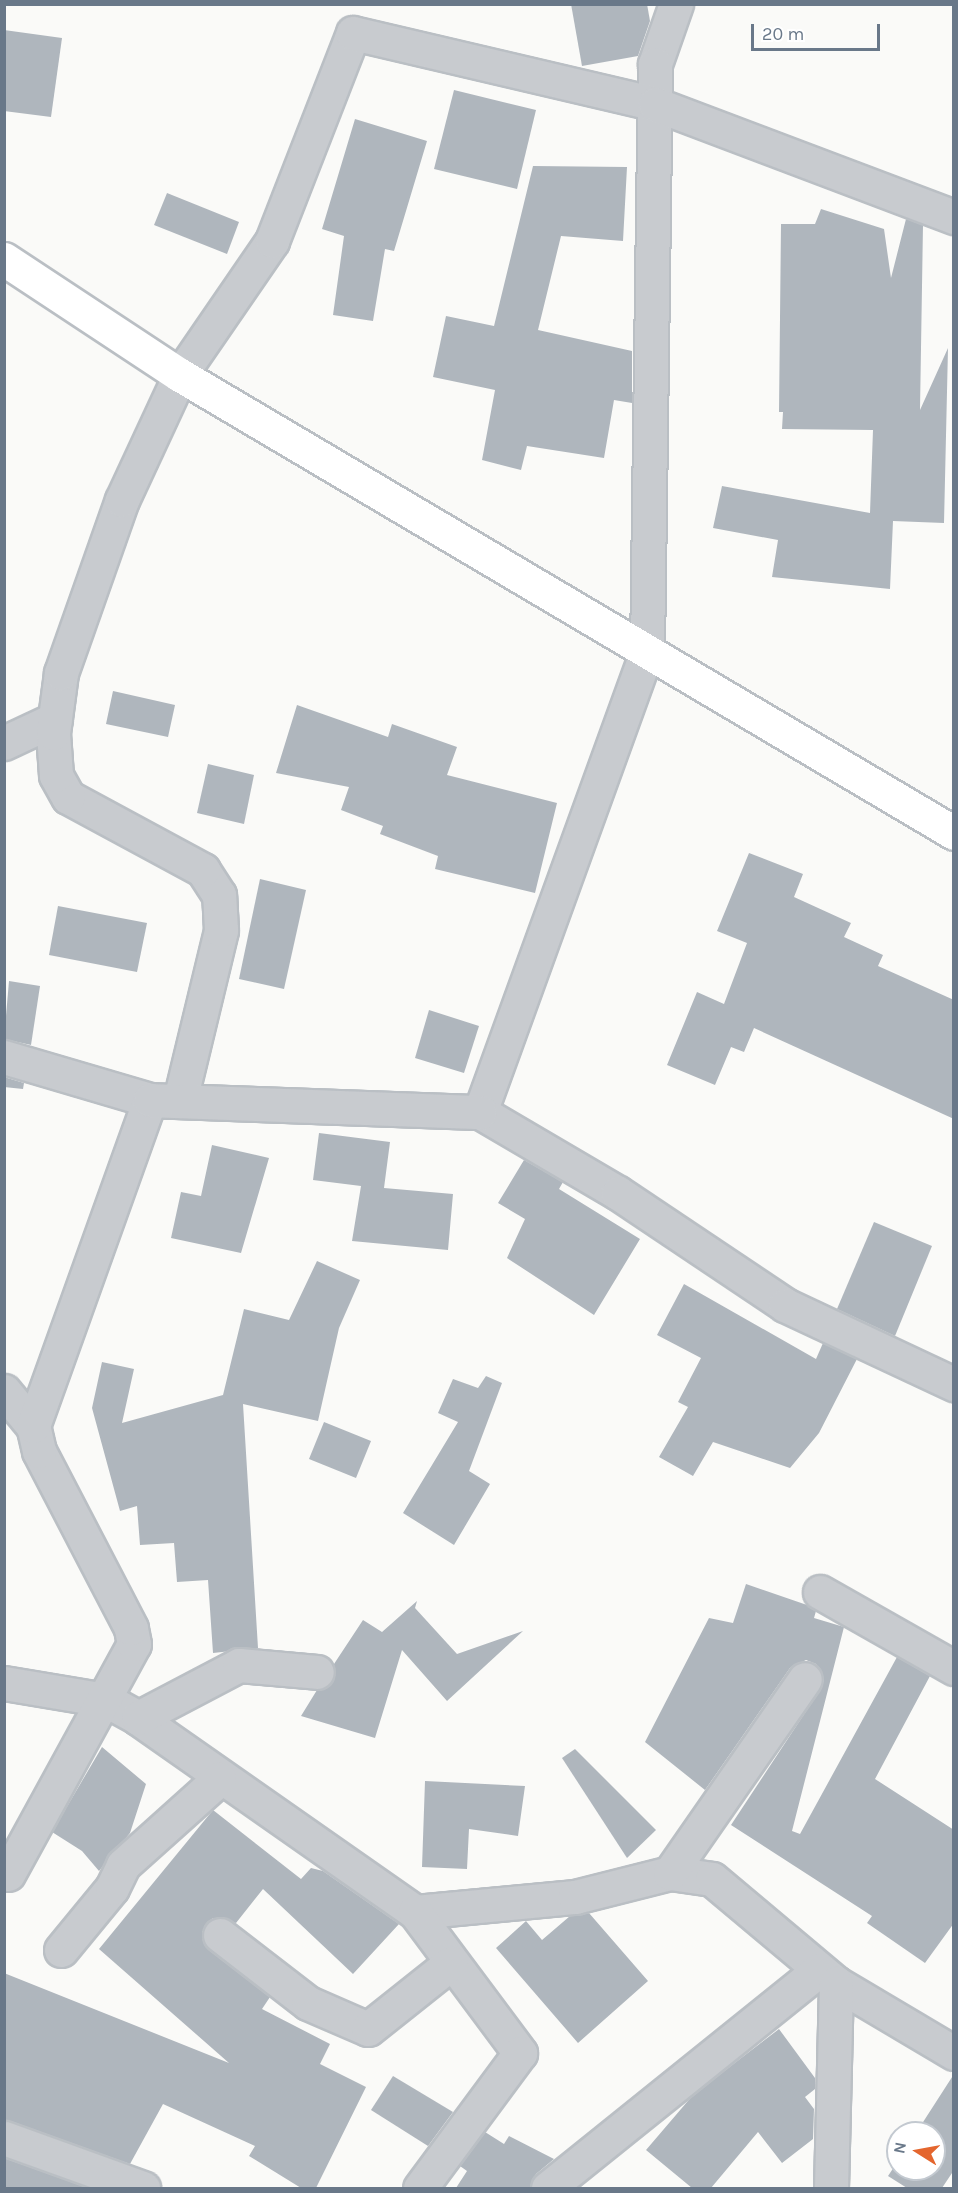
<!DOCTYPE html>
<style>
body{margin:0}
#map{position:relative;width:958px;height:2193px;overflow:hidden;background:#fafaf8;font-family:Karla,sans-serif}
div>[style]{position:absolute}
.building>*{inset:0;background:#afb6bd}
.roads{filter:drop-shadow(2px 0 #babfc4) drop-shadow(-2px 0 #babfc4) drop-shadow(0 2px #babfc4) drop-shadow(0 -2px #babfc4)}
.street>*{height:33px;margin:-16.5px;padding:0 16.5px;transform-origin:16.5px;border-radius:16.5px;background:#c8cbcf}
.secondary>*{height:33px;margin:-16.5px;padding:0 16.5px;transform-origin:16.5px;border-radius:16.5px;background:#fff}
span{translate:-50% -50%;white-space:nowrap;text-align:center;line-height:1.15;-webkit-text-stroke:6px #fff;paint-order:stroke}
.frame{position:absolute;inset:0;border:6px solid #697889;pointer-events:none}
.north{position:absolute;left:886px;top:2121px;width:60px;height:60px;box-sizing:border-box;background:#fff;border:2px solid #c3c9d0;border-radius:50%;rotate:281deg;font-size:16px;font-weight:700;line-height:24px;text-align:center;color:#697889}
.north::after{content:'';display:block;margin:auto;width:21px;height:27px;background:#e4662e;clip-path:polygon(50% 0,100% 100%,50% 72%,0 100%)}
.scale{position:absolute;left:751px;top:24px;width:129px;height:27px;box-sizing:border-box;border:3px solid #697889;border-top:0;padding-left:8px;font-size:18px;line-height:21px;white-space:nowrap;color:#697889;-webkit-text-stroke:4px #fff;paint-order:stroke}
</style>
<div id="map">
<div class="building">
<div style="clip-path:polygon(571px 4px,647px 4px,650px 21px,638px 56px,582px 66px)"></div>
<div style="clip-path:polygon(4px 30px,62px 38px,51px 117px,4px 111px)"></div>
<div style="clip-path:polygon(454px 90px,536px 110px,517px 189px,434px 169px)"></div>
<div style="clip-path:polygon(355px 119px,427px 141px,394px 251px,385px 249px,373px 321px,333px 315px,344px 236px,322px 229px)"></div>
<div style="clip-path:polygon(533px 166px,627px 167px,623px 241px,561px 236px,538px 330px,632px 351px,632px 403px,614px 400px,604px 458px,527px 446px,521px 470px,482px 460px,495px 390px,433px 377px,446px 316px,494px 326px)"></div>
<div style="clip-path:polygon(167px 193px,239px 222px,227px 254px,154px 225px)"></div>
<div style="clip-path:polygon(821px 209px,884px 229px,891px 278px,906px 219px,923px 225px,920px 410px,948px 348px,944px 523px,893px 521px,890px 589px,772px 577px,778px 540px,713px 528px,722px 486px,870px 513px,873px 430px,782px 429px,783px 412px,779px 412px,781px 224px,815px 224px)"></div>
<div style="clip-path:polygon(113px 691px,175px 705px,168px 737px,106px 724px)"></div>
<div style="clip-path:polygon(297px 705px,388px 737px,392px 724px,457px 747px,447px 775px,557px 803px,535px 893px,435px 869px,438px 856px,380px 834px,383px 826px,341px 810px,349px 787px,276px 773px)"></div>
<div style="clip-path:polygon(208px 764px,254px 775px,244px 824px,197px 813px)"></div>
<div style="clip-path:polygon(749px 853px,803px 874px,794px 897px,851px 923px,844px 937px,883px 955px,878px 966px,954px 1000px,954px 1119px,754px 1028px,744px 1052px,731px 1047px,715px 1085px,667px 1065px,697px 992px,724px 1004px,747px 943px,717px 931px)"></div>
<div style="clip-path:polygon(260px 879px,306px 890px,284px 989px,239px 979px)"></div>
<div style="clip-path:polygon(58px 906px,147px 923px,137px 972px,49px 955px)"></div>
<div style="clip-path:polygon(9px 981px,40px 986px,31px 1045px,4px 1039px)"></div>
<div style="clip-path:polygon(429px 1010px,479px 1026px,464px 1073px,415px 1058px)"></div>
<div style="clip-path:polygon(4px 1077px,24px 1083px,23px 1089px,4px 1087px)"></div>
<div style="clip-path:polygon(319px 1133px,390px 1142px,384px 1188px,453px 1194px,448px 1250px,352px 1241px,361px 1186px,313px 1180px)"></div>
<div style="clip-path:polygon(212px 1145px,269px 1158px,241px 1253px,171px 1238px,181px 1192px,201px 1196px)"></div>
<div style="clip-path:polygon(524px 1160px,563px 1182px,559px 1189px,640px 1239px,594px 1315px,507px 1258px,525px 1219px,498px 1203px)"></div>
<div style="clip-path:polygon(874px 1222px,932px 1246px,895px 1336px,837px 1309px)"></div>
<div style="clip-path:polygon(317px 1261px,360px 1280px,339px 1328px,318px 1421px,243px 1404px,258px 1648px,213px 1653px,208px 1580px,177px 1582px,174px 1543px,140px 1545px,137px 1506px,120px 1511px,92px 1408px,102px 1362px,134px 1369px,122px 1423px,223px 1395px,244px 1309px,289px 1320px)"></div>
<div style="clip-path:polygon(684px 1284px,816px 1359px,823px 1343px,857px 1359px,819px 1433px,790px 1468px,713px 1442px,693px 1476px,659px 1457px,688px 1407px,678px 1402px,701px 1358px,657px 1335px)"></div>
<div style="clip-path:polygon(486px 1376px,502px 1383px,469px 1471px,490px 1484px,454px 1545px,403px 1513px,458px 1422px,438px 1413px,453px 1379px,478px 1388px)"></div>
<div style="clip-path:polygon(324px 1422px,371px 1441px,356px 1478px,309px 1459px)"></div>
<div style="clip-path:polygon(746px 1584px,807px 1605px,816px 1611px,814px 1618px,844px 1627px,792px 1831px,800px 1834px,897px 1657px,930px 1676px,875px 1779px,954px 1830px,954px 1923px,925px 1963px,867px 1923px,872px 1916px,731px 1825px,820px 1690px,824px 1680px,816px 1664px,806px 1660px,790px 1668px,705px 1790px,645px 1742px,709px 1618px,733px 1623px)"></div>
<div style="clip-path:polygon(417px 1601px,415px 1608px,457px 1654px,523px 1631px,447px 1701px,402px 1650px,375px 1738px,301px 1716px,317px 1690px,333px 1682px,334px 1664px,363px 1620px,382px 1632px)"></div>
<div style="clip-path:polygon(102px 1747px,146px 1784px,130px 1833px,99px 1871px,82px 1851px,52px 1832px)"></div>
<div style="clip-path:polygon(575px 1749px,656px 1830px,627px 1858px,562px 1758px)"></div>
<div style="clip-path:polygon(425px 1781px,525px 1786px,518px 1836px,469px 1829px,467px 1869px,422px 1867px)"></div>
<div style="clip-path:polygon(213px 1810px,301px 1879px,311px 1868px,323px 1871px,399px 1924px,353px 1974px,263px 1889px,236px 1923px,213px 1918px,202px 1932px,209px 1950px,270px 1997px,262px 2009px,330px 2044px,320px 2064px,366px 2087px,316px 2188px,301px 2188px,249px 2156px,255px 2146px,163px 2104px,130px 2164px,4px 2120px,4px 1973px,229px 2063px,99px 1949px)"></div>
<div style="clip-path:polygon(589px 1913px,648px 1981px,578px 2043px,496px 1948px,526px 1921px,542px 1940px,570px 1916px)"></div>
<div style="clip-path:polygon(779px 2029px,815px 2078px,815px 2089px,805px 2097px,814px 2109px,813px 2139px,782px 2163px,758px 2132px,711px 2188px,692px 2188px,646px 2150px,693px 2095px)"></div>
<div style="clip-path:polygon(954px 2074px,954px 2170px,942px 2188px,907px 2188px,888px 2176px,898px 2161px,898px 2169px,934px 2169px,934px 2133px,916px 2133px)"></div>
<div style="clip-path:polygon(393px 2076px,453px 2112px,428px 2146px,371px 2110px)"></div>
<div style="clip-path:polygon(485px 2132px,504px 2144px,509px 2136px,554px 2159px,536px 2174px,530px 2188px,456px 2188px,467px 2171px,460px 2166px)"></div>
<div style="clip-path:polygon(4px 2158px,89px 2188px,4px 2188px)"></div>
</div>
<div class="roads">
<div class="street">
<div style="left:676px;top:4px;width:64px;rotate:109.3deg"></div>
<div style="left:655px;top:64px;width:587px;rotate:90.78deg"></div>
<div style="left:647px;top:651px;width:490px;rotate:109.9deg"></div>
<div style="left:480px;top:1112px;width:160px;rotate:30.4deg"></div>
<div style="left:618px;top:1193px;width:201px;rotate:33.8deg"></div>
<div style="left:785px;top:1305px;width:187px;rotate:25.1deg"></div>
<div style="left:4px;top:743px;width:56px;rotate:-25.2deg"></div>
<div style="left:4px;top:1057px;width:152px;rotate:16.4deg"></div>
<div style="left:180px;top:1100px;width:175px;rotate:-76.4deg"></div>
<div style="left:221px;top:930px;width:35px;rotate:-93deg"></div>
<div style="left:219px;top:895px;width:30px;rotate:-123deg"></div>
<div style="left:203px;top:870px;width:153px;rotate:-151.6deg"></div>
<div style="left:68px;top:797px;width:25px;rotate:-119deg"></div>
<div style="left:56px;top:775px;width:42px;rotate:-94.1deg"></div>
<div style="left:53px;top:733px;width:61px;rotate:-82.4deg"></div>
<div style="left:61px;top:673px;width:183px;rotate:-70.6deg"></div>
<div style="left:122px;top:500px;width:138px;rotate:-65.1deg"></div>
<div style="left:180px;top:375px;width:163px;rotate:-55.5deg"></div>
<div style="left:272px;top:241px;width:223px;rotate:-68.7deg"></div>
<div style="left:353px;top:33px;width:310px;rotate:13.2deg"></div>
<div style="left:655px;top:104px;width:320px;rotate:20.7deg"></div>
<div style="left:4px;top:1391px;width:45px;rotate:50.4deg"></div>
<div style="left:820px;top:1592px;width:154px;rotate:29.6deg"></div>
<div style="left:4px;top:1683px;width:103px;rotate:9.5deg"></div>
<div style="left:106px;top:1700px;width:37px;rotate:29deg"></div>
<div style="left:138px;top:1718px;width:338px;rotate:35deg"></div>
<div style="left:415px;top:1912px;width:161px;rotate:-5.4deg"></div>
<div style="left:575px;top:1897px;width:98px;rotate:-14.2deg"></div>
<div style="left:670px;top:1873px;width:42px;rotate:8.1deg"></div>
<div style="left:712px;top:1879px;width:162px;rotate:40deg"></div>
<div style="left:836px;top:1983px;width:137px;rotate:30.7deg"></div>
<div style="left:138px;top:1718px;width:114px;rotate:-27.7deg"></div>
<div style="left:239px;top:1665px;width:78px;rotate:5.1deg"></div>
<div style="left:670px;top:1873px;width:236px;rotate:-55.2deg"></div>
<div style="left:8px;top:1874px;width:262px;rotate:-61.3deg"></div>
<div style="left:134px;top:1644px;width:16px;rotate:-101deg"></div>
<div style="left:131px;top:1628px;width:199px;rotate:-117.5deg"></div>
<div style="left:39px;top:1451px;width:26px;rotate:-103deg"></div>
<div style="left:33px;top:1426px;width:346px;rotate:-70.3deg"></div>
<div style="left:150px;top:1100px;width:330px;rotate:2.1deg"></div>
<div style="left:415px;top:1912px;width:176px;rotate:53.3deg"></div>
<div style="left:520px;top:2053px;width:168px;rotate:126.5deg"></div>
<div style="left:220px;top:1935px;width:111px;rotate:37.7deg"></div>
<div style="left:308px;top:2003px;width:65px;rotate:23.4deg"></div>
<div style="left:368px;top:2029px;width:106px;rotate:-38.5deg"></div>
<div style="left:61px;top:1950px;width:80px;rotate:-50.6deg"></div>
<div style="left:112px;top:1888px;width:25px;rotate:-64deg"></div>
<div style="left:123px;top:1865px;width:129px;rotate:-41.9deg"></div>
<div style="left:4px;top:2138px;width:148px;rotate:19.8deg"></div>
<div style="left:548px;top:2188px;width:348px;rotate:-38.8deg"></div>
<div style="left:831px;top:2188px;width:205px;rotate:-88.6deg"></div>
</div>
<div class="secondary">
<div style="left:4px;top:259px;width:211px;rotate:33.4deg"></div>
<div style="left:180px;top:375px;width:899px;rotate:30.61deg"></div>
</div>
</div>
<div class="frame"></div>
<div class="north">N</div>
<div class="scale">20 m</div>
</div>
